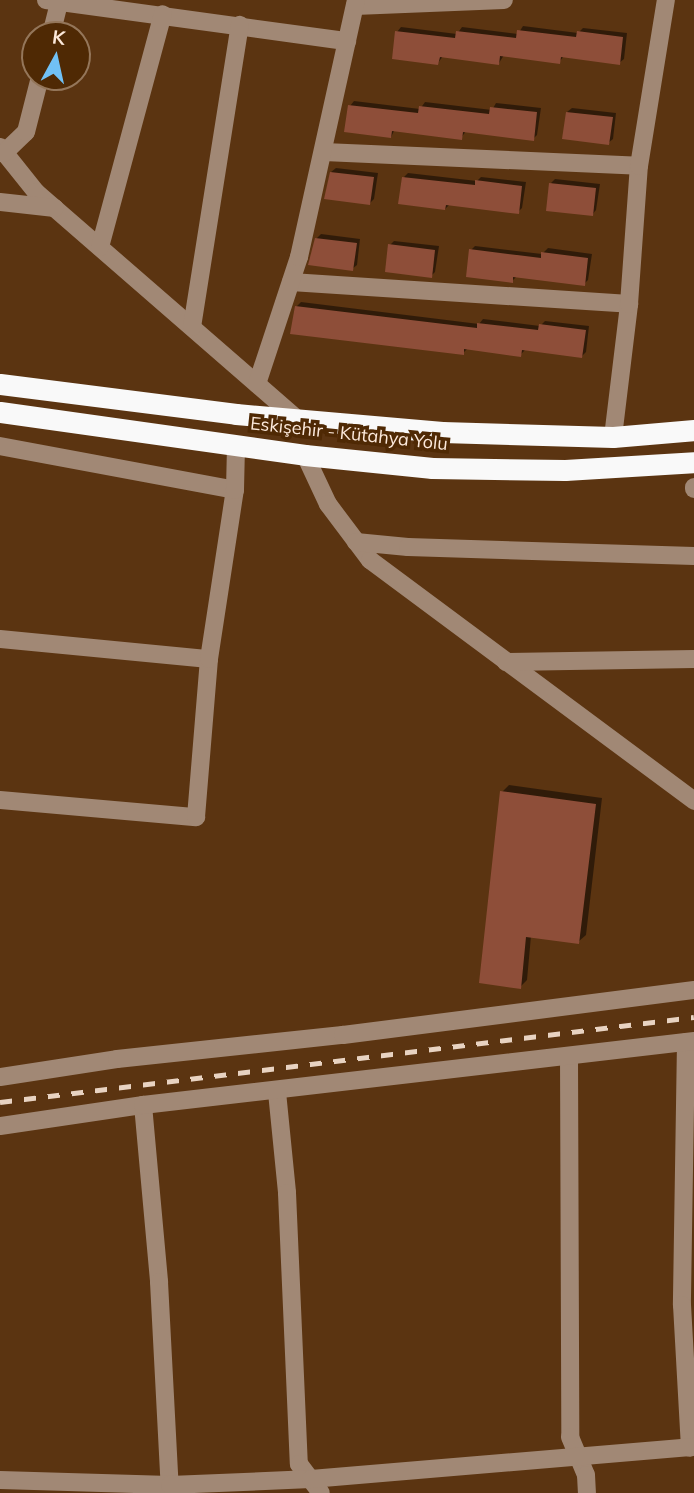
<!DOCTYPE html>
<meta charset="utf-8">
<style>
body{margin:0}
#map{position:relative;width:694px;height:1493px;overflow:hidden;background:#5b3411;font-family:Mulish,sans-serif}
div>[style]{position:absolute}
.shadow>*{inset:0;background:#0007}
.building>*{inset:0;background:#8e4e39}
.minor>*{height:18px;margin:-9px;padding:0 9px;transform-origin:9px;border-radius:9px;background:#a18875}
.highway>*{height:21px;margin:-10.5px;padding:0 10.5px;transform-origin:10.5px;border-radius:10.5px;background:#f9f9f9}
.rail>*{height:5px;margin-top:-2.5px;transform-origin:0;background:repeating-linear-gradient(90deg,#e8d3c2 0 12px,transparent 0 24px)}
span{translate:-50% -50%;white-space:nowrap;text-align:center;line-height:1.15;-webkit-text-stroke:7px #4f2904;paint-order:stroke}
.street-label{font-size:18px;color:#fce9db}
.north{position:absolute;left:21px;top:21px;width:70px;height:70px;box-sizing:border-box;background:#4f2904;border:2px solid #94765a;border-radius:50%;rotate:8deg;font-size:19px;font-weight:700;line-height:28px;text-align:center;color:#fce9db}
.north::after{content:'';display:block;margin:auto;width:24px;height:32px;background:#71c1f5;clip-path:polygon(50% 0,100% 100%,50% 72%,0 100%)}
</style>
<div id="map">
<div class="shadow">
<div style="clip-path:polygon(523px 26px,578px 33px,583px 28px,627px 33px,624px 59px,619px 63px,564px 56px,559px 62px,504px 55px,499px 63px,443px 56px,438px 63px,397px 32px,401px 27px,457px 34px,462px 27px,518px 34px)"></div>
<div style="clip-path:polygon(354px 101px,420px 109px,425px 102px,492px 110px,496px 103px,541px 108px,537px 135px,533px 139px,466px 131px,461px 138px,395px 129px,391px 137px,350px 106px)"></div>
<div style="clip-path:polygon(572px 108px,616px 113px,613px 139px,608px 143px,567px 112px)"></div>
<div style="clip-path:polygon(336px 168px,378px 173px,374px 199px,370px 203px,331px 172px)"></div>
<div style="clip-path:polygon(408px 173px,477px 181px,481px 177px,526px 182px,522px 208px,518px 212px,450px 204px,445px 209px,404px 177px)"></div>
<div style="clip-path:polygon(555px 179px,600px 184px,596px 210px,592px 215px,551px 183px)"></div>
<div style="clip-path:polygon(321px 234px,360px 239px,357px 265px,352px 269px,316px 239px)"></div>
<div style="clip-path:polygon(394px 241px,439px 246px,435px 272px,431px 276px,390px 245px)"></div>
<div style="clip-path:polygon(475px 246px,542px 254px,548px 248px,592px 254px,588px 280px,584px 284px,517px 276px,512px 281px,471px 250px)"></div>
<div style="clip-path:polygon(301px 302px,479px 324px,483px 319px,540px 326px,545px 321px,589px 326px,586px 352px,582px 356px,525px 350px,520px 355px,468px 348px,463px 353px,296px 307px)"></div>
<div style="clip-path:polygon(509px 785px,602px 798px,586px 935px,578px 942px,531px 936px,527px 980px,520px 987px,502px 792px)"></div>
</div>
<div class="building">
<div style="clip-path:polygon(517px 30px,576px 37px,577px 31px,623px 37px,620px 65px,561px 57px,560px 64px,500px 56px,499px 65px,440px 57px,438px 65px,392px 59px,395px 31px,455px 38px,456px 31px,516px 38px)"></div>
<div style="clip-path:polygon(348px 105px,418px 113px,419px 106px,489px 114px,490px 107px,537px 112px,534px 141px,463px 132px,462px 140px,392px 131px,391px 138px,344px 132px)"></div>
<div style="clip-path:polygon(566px 112px,613px 117px,609px 145px,562px 139px)"></div>
<div style="clip-path:polygon(330px 172px,374px 177px,370px 205px,324px 199px)"></div>
<div style="clip-path:polygon(402px 177px,475px 185px,475px 180px,522px 186px,519px 214px,446px 205px,445px 210px,398px 204px)"></div>
<div style="clip-path:polygon(549px 183px,596px 188px,593px 216px,546px 211px)"></div>
<div style="clip-path:polygon(315px 238px,357px 243px,353px 271px,308px 265px)"></div>
<div style="clip-path:polygon(388px 244px,435px 250px,432px 278px,385px 272px)"></div>
<div style="clip-path:polygon(469px 249px,541px 258px,541px 252px,588px 258px,585px 286px,513px 277px,513px 283px,466px 277px)"></div>
<div style="clip-path:polygon(295px 306px,477px 328px,477px 323px,538px 330px,539px 324px,586px 330px,582px 358px,522px 350px,521px 357px,464px 349px,464px 355px,290px 334px)"></div>
<div style="clip-path:polygon(500px 791px,596px 804px,579px 944px,526px 937px,521px 989px,479px 983px)"></div>
</div>
<div class="minor">
<div style="left:46px;top:0;width:304px;rotate:7.8deg"></div>
<div style="left:355px;top:6px;width:149px;rotate:-2.3deg"></div>
<div style="left:51px;top:35px;width:34px;rotate:-76deg"></div>
<div style="left:0;top:147px;width:58px;rotate:51.3deg"></div>
<div style="left:36px;top:192px;width:346px;rotate:41deg"></div>
<div style="left:324px;top:152px;width:315px;rotate:2.5deg"></div>
<div style="left:0;top:153px;width:4px"></div>
<div style="left:4px;top:153px;width:30px;rotate:-44deg"></div>
<div style="left:26px;top:132px;width:57px;rotate:-75.7deg"></div>
<div style="left:0;top:202px;width:55px;rotate:6.2deg"></div>
<div style="left:100px;top:247px;width:241px;rotate:-74.9deg"></div>
<div style="left:291px;top:282px;width:339px;rotate:3.7deg"></div>
<div style="left:192px;top:327px;width:306px;rotate:-81deg"></div>
<div style="left:257px;top:384px;width:134px;rotate:-71.7deg"></div>
<div style="left:299px;top:257px;width:263px;rotate:-77.5deg"></div>
<div style="left:613px;top:437px;width:134px;rotate:-83.1deg"></div>
<div style="left:629px;top:304px;width:138px;rotate:-85.9deg"></div>
<div style="left:639px;top:166px;width:168px;rotate:-80.8deg"></div>
<div style="left:0;top:446px;width:239px;rotate:10.6deg"></div>
<div style="left:305px;top:455px;width:54px;rotate:64.9deg"></div>
<div style="left:328px;top:504px;width:70px;rotate:53.1deg"></div>
<div style="left:370px;top:560px;width:404px;rotate:36.6deg"></div>
<div style="left:694px;top:487px;width:2px;rotate:90deg"></div>
<div style="left:356px;top:542px;width:52px;rotate:5.5deg"></div>
<div style="left:408px;top:547px;width:286px;rotate:1.8deg"></div>
<div style="left:0;top:639px;width:210px;rotate:5.5deg"></div>
<div style="left:506px;top:662px;width:188px;rotate:-0.9deg"></div>
<div style="left:0;top:800px;width:197px;rotate:5deg"></div>
<div style="left:196px;top:817px;width:159px;rotate:-85.3deg"></div>
<div style="left:209px;top:659px;width:171px;rotate:-81.3deg"></div>
<div style="left:235px;top:490px;width:45px;rotate:-88.7deg"></div>
<div style="left:686px;top:1042px;width:263px;rotate:90.9deg"></div>
<div style="left:682px;top:1305px;width:143px;rotate:86.8deg"></div>
<div style="left:569px;top:1056px;width:381px;rotate:89.8deg"></div>
<div style="left:570px;top:1437px;width:41px;rotate:67.2deg"></div>
<div style="left:586px;top:1475px;width:18px;rotate:87deg"></div>
<div style="left:0;top:1077px;width:118px;rotate:-8.7deg"></div>
<div style="left:117px;top:1059px;width:227px;rotate:-6.1deg"></div>
<div style="left:343px;top:1035px;width:354px;rotate:-7.3deg"></div>
<div style="left:277px;top:1092px;width:101px;rotate:84.3deg"></div>
<div style="left:287px;top:1193px;width:271px;rotate:87.5deg"></div>
<div style="left:299px;top:1464px;width:36px;rotate:53deg"></div>
<div style="left:143px;top:1105px;width:178px;rotate:84.8deg"></div>
<div style="left:159px;top:1282px;width:211px;rotate:87deg"></div>
<div style="left:0;top:1126px;width:145px;rotate:-8.4deg"></div>
<div style="left:143px;top:1105px;width:555px;rotate:-6.63deg"></div>
<div style="left:0;top:1480px;width:170px;rotate:1.7deg"></div>
<div style="left:170px;top:1485px;width:141px;rotate:-2.4deg"></div>
<div style="left:311px;top:1479px;width:384px;rotate:-4.8deg"></div>
</div>
<div class="highway">
<div style="left:0;top:384px;width:238px;rotate:7.2deg"></div>
<div style="left:236px;top:414px;width:207px;rotate:5deg"></div>
<div style="left:442px;top:432px;width:171px;rotate:1.7deg"></div>
<div style="left:613px;top:437px;width:81px;rotate:-4.9deg"></div>
<div style="left:0;top:412px;width:308px;rotate:8deg"></div>
<div style="left:305px;top:455px;width:128px;rotate:5.8deg"></div>
<div style="left:432px;top:468px;width:133px;rotate:0.9deg"></div>
<div style="left:565px;top:470px;width:129px;rotate:-3.5deg"></div>
</div>
<div class="rail">
<div style="left:0;top:1102px;width:699px;rotate:-6.98deg"></div>
</div>
<div class="street-label">
<span style="left:349px;top:434px;rotate:6deg">Eskişehir - Kütahya Yolu</span>
</div>
<div class="north">K</div>
</div>
